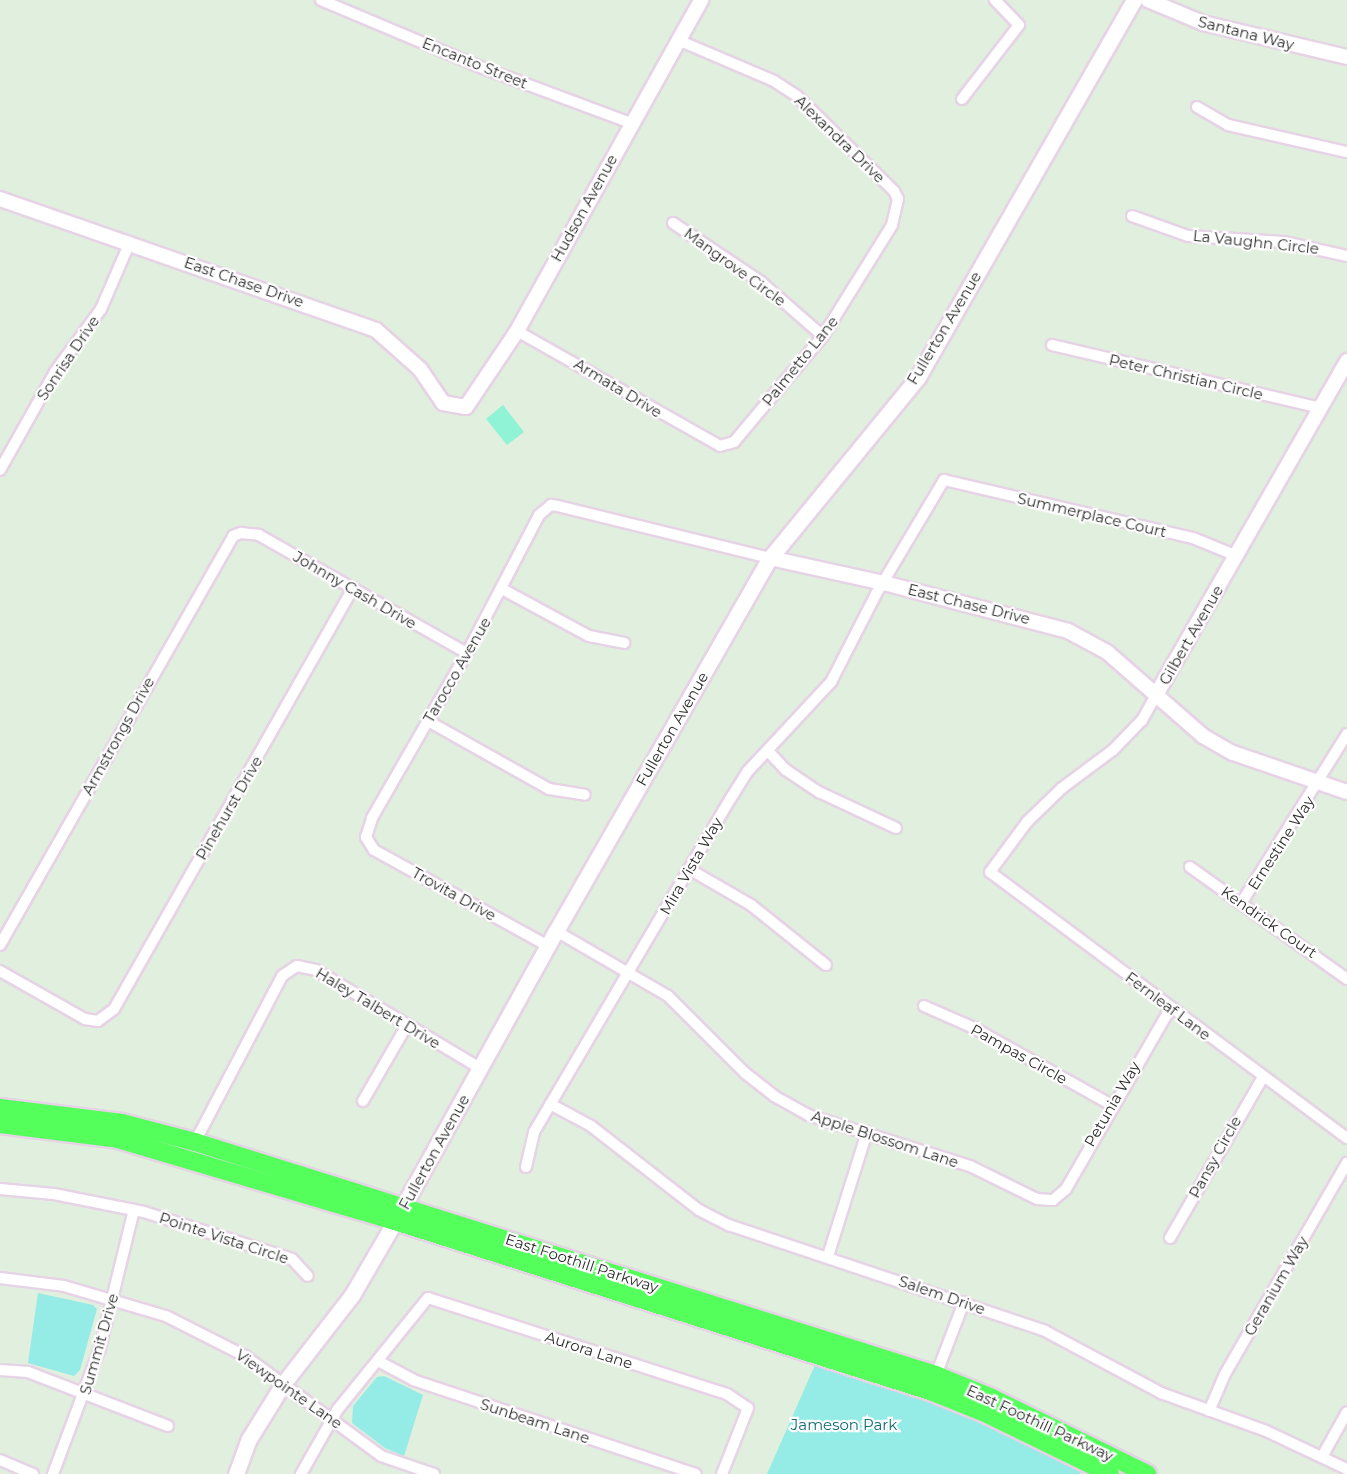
<!DOCTYPE html>
<style>
body{margin:0}
#map{position:relative;width:1347px;height:1474px;overflow:hidden;background:#e1efde;font-family:Montserrat,sans-serif}
div>[style]{position:absolute}
.green>*{inset:0;background:#95ebe5}
.pitch>*{inset:0;background:#90f3d5}
.roads{filter:drop-shadow(2px 0 #e6d3e5) drop-shadow(-2px 0 #e6d3e5) drop-shadow(0 2px #e6d3e5) drop-shadow(0 -2px #e6d3e5)}
.minor>*{height:10px;margin:-5px;padding:0 5px;transform-origin:5px;border-radius:5px;background:#fff}
.tertiary>*{height:14px;margin:-7px;padding:0 7px;transform-origin:7px;border-radius:7px;background:#fff}
.secondary>*{height:15px;margin:-7.5px;padding:0 7.5px;transform-origin:7.5px;border-radius:7.5px;background:#fff}
.primary>*{height:18px;margin:-9px;padding:0 9px;transform-origin:9px;border-radius:9px;background:#54ff5b}
span{translate:-50% -50%;white-space:nowrap;text-align:center;line-height:1.15;-webkit-text-stroke:4.5px #fff;paint-order:stroke}
.street-label{font-size:15px;color:#2d2d2d}
.park-label{font-size:15px;color:#136c73}
</style>
<div id="map">
<div class="green">
<div style="clip-path:polygon(38px 1293px,93px 1305px,97px 1309px,80px 1370px,74px 1376px,28px 1363px)"></div>
<div style="clip-path:polygon(815px 1365px,953px 1407px,1084px 1468px,1080px 1474px,767px 1474px)"></div>
<div style="clip-path:polygon(384px 1376px,423px 1395px,404px 1456px,385px 1448px,352px 1423px,353px 1406px,377px 1377px)"></div>
</div>
<div class="pitch">
<div style="clip-path:polygon(503px 405px,524px 432px,507px 445px,486px 419px)"></div>
</div>
<div class="roads">
<div class="minor">
<div style="left:321px;top:0;width:176px;rotate:22.8deg"></div>
<div style="left:483px;top:68px;width:158px;rotate:20.4deg"></div>
<div style="left:962px;top:99px;width:93px;rotate:-52.4deg"></div>
<div style="left:1019px;top:25px;width:35px;rotate:-134deg"></div>
<div style="left:1197px;top:107px;width:36px;rotate:30deg"></div>
<div style="left:1228px;top:125px;width:122px;rotate:12.8deg"></div>
<div style="left:1132px;top:216px;width:59px;rotate:19.7deg"></div>
<div style="left:1188px;top:236px;width:96px;rotate:3.6deg"></div>
<div style="left:1284px;top:242px;width:65px;rotate:12.5deg"></div>
<div style="left:673px;top:223px;width:106px;rotate:33.8deg"></div>
<div style="left:761px;top:282px;width:82px;rotate:41.1deg"></div>
<div style="left:517px;top:331px;width:233px;rotate:29.5deg"></div>
<div style="left:720px;top:446px;width:15px;rotate:-16deg"></div>
<div style="left:734px;top:442px;width:138px;rotate:-50deg"></div>
<div style="left:823px;top:336px;width:131px;rotate:-58.1deg"></div>
<div style="left:892px;top:225px;width:27px;rotate:-77deg"></div>
<div style="left:898px;top:199px;width:9px;rotate:-117deg"></div>
<div style="left:894px;top:191px;width:136px;rotate:-135.6deg"></div>
<div style="left:797px;top:96px;width:27px;rotate:-147deg"></div>
<div style="left:774px;top:81px;width:104px;rotate:-156.9deg"></div>
<div style="left:1052px;top:345px;width:275px;rotate:13.2deg"></div>
<div style="left:0;top:470px;width:112px;rotate:-60.7deg"></div>
<div style="left:55px;top:372px;width:78px;rotate:-53.9deg"></div>
<div style="left:101px;top:309px;width:73px;rotate:-66.6deg"></div>
<div style="left:502px;top:589px;width:99px;rotate:28.4deg"></div>
<div style="left:589px;top:636px;width:36px;rotate:11deg"></div>
<div style="left:1156px;top:695px;width:29px;rotate:119deg"></div>
<div style="left:1142px;top:720px;width:42px;rotate:134deg"></div>
<div style="left:1113px;top:750px;width:64px;rotate:143.3deg"></div>
<div style="left:1062px;top:788px;width:49px;rotate:135.8deg"></div>
<div style="left:1027px;top:822px;width:62px;rotate:126.5deg"></div>
<div style="left:990px;top:872px;width:445px;rotate:36.7deg"></div>
<div style="left:428px;top:721px;width:139px;rotate:29.3deg"></div>
<div style="left:549px;top:789px;width:36px;rotate:9deg"></div>
<div style="left:768px;top:751px;width:26px;rotate:47deg"></div>
<div style="left:786px;top:770px;width:40px;rotate:34deg"></div>
<div style="left:819px;top:792px;width:85px;rotate:25.1deg"></div>
<div style="left:1190px;top:867px;width:193px;rotate:35.5deg"></div>
<div style="left:689px;top:869px;width:72px;rotate:30.1deg"></div>
<div style="left:751px;top:905px;width:96px;rotate:38.7deg"></div>
<div style="left:1242px;top:902px;width:198px;rotate:-58deg"></div>
<div style="left:556px;top:931px;width:129px;rotate:30.1deg"></div>
<div style="left:668px;top:996px;width:109px;rotate:45deg"></div>
<div style="left:745px;top:1073px;width:37px;rotate:38deg"></div>
<div style="left:774px;top:1096px;width:39px;rotate:29deg"></div>
<div style="left:808px;top:1115px;width:170px;rotate:17.5deg"></div>
<div style="left:970px;top:1166px;width:75px;rotate:26.2deg"></div>
<div style="left:1037px;top:1199px;width:16px;rotate:4deg"></div>
<div style="left:1053px;top:1200px;width:17px;rotate:-40deg"></div>
<div style="left:1066px;top:1189px;width:210px;rotate:-60deg"></div>
<div style="left:0;top:945px;width:471px;rotate:-60.3deg"></div>
<div style="left:233px;top:536px;width:9px;rotate:-21deg"></div>
<div style="left:241px;top:533px;width:18px;rotate:6deg"></div>
<div style="left:259px;top:535px;width:239px;rotate:29.6deg"></div>
<div style="left:548px;top:946px;width:199px;rotate:-151.1deg"></div>
<div style="left:374px;top:850px;width:15px;rotate:-122deg"></div>
<div style="left:366px;top:837px;width:20px;rotate:-72deg"></div>
<div style="left:372px;top:818px;width:190px;rotate:-60.1deg"></div>
<div style="left:467px;top:653px;width:156px;rotate:-62.4deg"></div>
<div style="left:539px;top:515px;width:16px;rotate:-40deg"></div>
<div style="left:551px;top:505px;width:7px;rotate:8deg"></div>
<div style="left:558px;top:506px;width:218px;rotate:13.8deg"></div>
<div style="left:0;top:971px;width:98px;rotate:29.5deg"></div>
<div style="left:85px;top:1019px;width:13px;rotate:9deg"></div>
<div style="left:98px;top:1021px;width:20px;rotate:-37deg"></div>
<div style="left:114px;top:1009px;width:484px;rotate:-60.4deg"></div>
<div style="left:924px;top:1006px;width:55px;rotate:23.7deg"></div>
<div style="left:974px;top:1028px;width:158px;rotate:29.2deg"></div>
<div style="left:363px;top:1101px;width:88px;rotate:-59.9deg"></div>
<div style="left:550px;top:1104px;width:47px;rotate:28.2deg"></div>
<div style="left:591px;top:1126px;width:137px;rotate:37.9deg"></div>
<div style="left:699px;top:1210px;width:34px;rotate:27deg"></div>
<div style="left:729px;top:1225px;width:333px;rotate:18.5deg"></div>
<div style="left:1045px;top:1331px;width:132px;rotate:28.1deg"></div>
<div style="left:1161px;top:1393px;width:109px;rotate:19.8deg"></div>
<div style="left:1264px;top:1430px;width:92px;rotate:25.2deg"></div>
<div style="left:195px;top:1142px;width:187px;rotate:-62.3deg"></div>
<div style="left:282px;top:976px;width:18px;rotate:-34deg"></div>
<div style="left:297px;top:966px;width:19px;rotate:12deg"></div>
<div style="left:316px;top:970px;width:191px;rotate:30.9deg"></div>
<div style="left:526px;top:1167px;width:36px;rotate:-77deg"></div>
<div style="left:534px;top:1132px;width:388px;rotate:-59.5deg"></div>
<div style="left:731px;top:798px;width:32px;rotate:-58deg"></div>
<div style="left:748px;top:771px;width:122px;rotate:-47deg"></div>
<div style="left:831px;top:682px;width:99px;rotate:-62.9deg"></div>
<div style="left:876px;top:594px;width:133px;rotate:-59.2deg"></div>
<div style="left:944px;top:480px;width:256px;rotate:13.1deg"></div>
<div style="left:1193px;top:538px;width:48px;rotate:22.2deg"></div>
<div style="left:0;top:1189px;width:54px;rotate:5.3deg"></div>
<div style="left:54px;top:1194px;width:92px;rotate:11.3deg"></div>
<div style="left:144px;top:1212px;width:155px;rotate:17.6deg"></div>
<div style="left:292px;top:1259px;width:23px;rotate:47deg"></div>
<div style="left:1170px;top:1238px;width:186px;rotate:-60deg"></div>
<div style="left:828px;top:1256px;width:130px;rotate:-72.5deg"></div>
<div style="left:0;top:1278px;width:64px;rotate:7.1deg"></div>
<div style="left:64px;top:1286px;width:106px;rotate:16.4deg"></div>
<div style="left:166px;top:1316px;width:89px;rotate:26.9deg"></div>
<div style="left:245px;top:1356px;width:169px;rotate:36.3deg"></div>
<div style="left:381px;top:1456px;width:56px;rotate:18.8deg"></div>
<div style="left:378px;top:1361px;width:40px;rotate:28deg"></div>
<div style="left:413px;top:1380px;width:298px;rotate:18.4deg"></div>
<div style="left:0;top:1370px;width:28px;rotate:4deg"></div>
<div style="left:28px;top:1372px;width:150px;rotate:21.1deg"></div>
<div style="left:936px;top:1375px;width:78px;rotate:-69deg"></div>
<div style="left:1209px;top:1411px;width:40px;rotate:-66.6deg"></div>
<div style="left:1225px;top:1374px;width:244px;rotate:-60deg"></div>
<div style="left:1323px;top:1455px;width:49px;rotate:-60.8deg"></div>
<div style="left:0;top:1460px;width:36px;rotate:23deg"></div>
<div style="left:53px;top:1474px;width:134px;rotate:-69.5deg"></div>
<div style="left:100px;top:1348px;width:142px;rotate:-76.2deg"></div>
<div style="left:301px;top:1474px;width:75px;rotate:-60.4deg"></div>
<div style="left:338px;top:1409px;width:143px;rotate:-51deg"></div>
<div style="left:428px;top:1298px;width:314px;rotate:17.8deg"></div>
<div style="left:727px;top:1394px;width:25px;rotate:34deg"></div>
<div style="left:748px;top:1408px;width:71px;rotate:111.5deg"></div>
</div>
<div class="tertiary">
<div style="left:1148px;top:0;width:60px;rotate:22.7deg"></div>
<div style="left:1203px;top:23px;width:148px;rotate:13.3deg"></div>
<div style="left:0;top:199px;width:398px;rotate:19.2deg"></div>
<div style="left:376px;top:330px;width:59px;rotate:41.6deg"></div>
<div style="left:420px;top:369px;width:41px;rotate:55.9deg"></div>
<div style="left:443px;top:403px;width:23px;rotate:10deg"></div>
<div style="left:466px;top:407px;width:92px;rotate:-56.1deg"></div>
<div style="left:517px;top:331px;width:379px;rotate:-60.9deg"></div>
<div style="left:770px;top:558px;width:117px;rotate:12.4deg"></div>
<div style="left:884px;top:583px;width:190px;rotate:14.6deg"></div>
<div style="left:1068px;top:631px;width:44px;rotate:28.3deg"></div>
<div style="left:1107px;top:652px;width:128px;rotate:41.2deg"></div>
<div style="left:1203px;top:736px;width:34px;rotate:30deg"></div>
<div style="left:1233px;top:753px;width:120px;rotate:18.9deg"></div>
<div style="left:1156px;top:695px;width:385px;rotate:-60.2deg"></div>
</div>
<div class="secondary">
<div style="left:236px;top:1474px;width:37px;rotate:-70deg"></div>
<div style="left:249px;top:1439px;width:65px;rotate:-58.3deg"></div>
<div style="left:283px;top:1384px;width:113px;rotate:-52.2deg"></div>
<div style="left:352px;top:1295px;width:86px;rotate:-59.8deg"></div>
<div style="left:395px;top:1221px;width:332px;rotate:-61deg"></div>
<div style="left:556px;top:931px;width:430px;rotate:-60.2deg"></div>
<div style="left:770px;top:558px;width:234px;rotate:-50.7deg"></div>
<div style="left:918px;top:377px;width:434px;rotate:-60.2deg"></div>
</div>
<div class="primary">
<div style="left:0;top:1108px;width:123px;rotate:7deg"></div>
<div style="left:122px;top:1123px;width:75px;rotate:14.6deg"></div>
<div style="left:195px;top:1142px;width:777px;rotate:17.46deg"></div>
<div style="left:936px;top:1375px;width:61px;rotate:22.3deg"></div>
<div style="left:992px;top:1398px;width:173px;rotate:26.1deg"></div>
<div style="left:0;top:1124px;width:119px;rotate:7.2deg"></div>
<div style="left:118px;top:1139px;width:289px;rotate:16.5deg"></div>
<div style="left:395px;top:1221px;width:561px;rotate:17.63deg"></div>
<div style="left:930px;top:1391px;width:59px;rotate:21.8deg"></div>
<div style="left:985px;top:1413px;width:139px;rotate:26deg"></div>
</div>
</div>
<div class="street-label">
<span style="left:1246px;top:33px;rotate:14deg">Santana Way</span>
<span style="left:475px;top:63px;rotate:22deg">Encanto Street</span>
<span style="left:840px;top:139px;rotate:44deg">Alexandra Drive</span>
<span style="left:584px;top:208px;rotate:-61deg">Hudson Avenue</span>
<span style="left:1256px;top:242px;rotate:6deg">La Vaughn Circle</span>
<span style="left:735px;top:267px;rotate:36deg">Mangrove Circle</span>
<span style="left:244px;top:282px;rotate:19deg">East Chase Drive</span>
<span style="left:944px;top:328px;rotate:-59deg">Fullerton Avenue</span>
<span style="left:68px;top:358px;rotate:-56deg">Sonrisa Drive</span>
<span style="left:800px;top:361px;rotate:-51deg">Palmetto Lane</span>
<span style="left:1186px;top:377px;rotate:13deg">Peter Christian Circle</span>
<span style="left:618px;top:388px;rotate:31deg">Armata Drive</span>
<span style="left:1092px;top:515px;rotate:13deg">Summerplace Court</span>
<span style="left:355px;top:590px;rotate:30deg">Johnny Cash Drive</span>
<span style="left:969px;top:604px;rotate:14deg">East Chase Drive</span>
<span style="left:1191px;top:635px;rotate:-60deg">Gilbert Avenue</span>
<span style="left:457px;top:670px;rotate:-60deg">Tarocco Avenue</span>
<span style="left:672px;top:729px;rotate:-60deg">Fullerton Avenue</span>
<span style="left:118px;top:736px;rotate:-61deg">Armstrongs Drive</span>
<span style="left:229px;top:808px;rotate:-60deg">Pinehurst Drive</span>
<span style="left:1281px;top:843px;rotate:-57deg">Ernestine Way</span>
<span style="left:691px;top:866px;rotate:-60deg">Mira Vista Way</span>
<span style="left:454px;top:894px;rotate:29deg">Trovita Drive</span>
<span style="left:1269px;top:922px;rotate:35deg">Kendrick Court</span>
<span style="left:1168px;top:1006px;rotate:37deg">Fernleaf Lane</span>
<span style="left:378px;top:1008px;rotate:31deg">Haley Talbert Drive</span>
<span style="left:1019px;top:1054px;rotate:29deg">Pampas Circle</span>
<span style="left:1112px;top:1104px;rotate:-60deg">Petunia Way</span>
<span style="left:885px;top:1139px;rotate:18deg">Apple Blossom Lane</span>
<span style="left:434px;top:1152px;rotate:-61deg">Fullerton Avenue</span>
<span style="left:1215px;top:1157px;rotate:-61deg">Pansy Circle</span>
<span style="left:224px;top:1238px;rotate:18deg">Pointe Vista Circle</span>
<span style="left:582px;top:1263px;rotate:18deg">East Foothill Parkway</span>
<span style="left:1276px;top:1286px;rotate:-60deg">Geranium Way</span>
<span style="left:942px;top:1295px;rotate:19deg">Salem Drive</span>
<span style="left:99px;top:1344px;rotate:-74deg">Summit Drive</span>
<span style="left:589px;top:1350px;rotate:18deg">Aurora Lane</span>
<span style="left:289px;top:1389px;rotate:35deg">Viewpointe Lane</span>
<span style="left:535px;top:1421px;rotate:18deg">Sunbeam Lane</span>
<span style="left:1040px;top:1423px;rotate:25deg">East Foothill Parkway</span>
</div>
<div class="park-label">
<span style="left:844px;top:1425px">Jameson Park</span>
</div>
</div>
